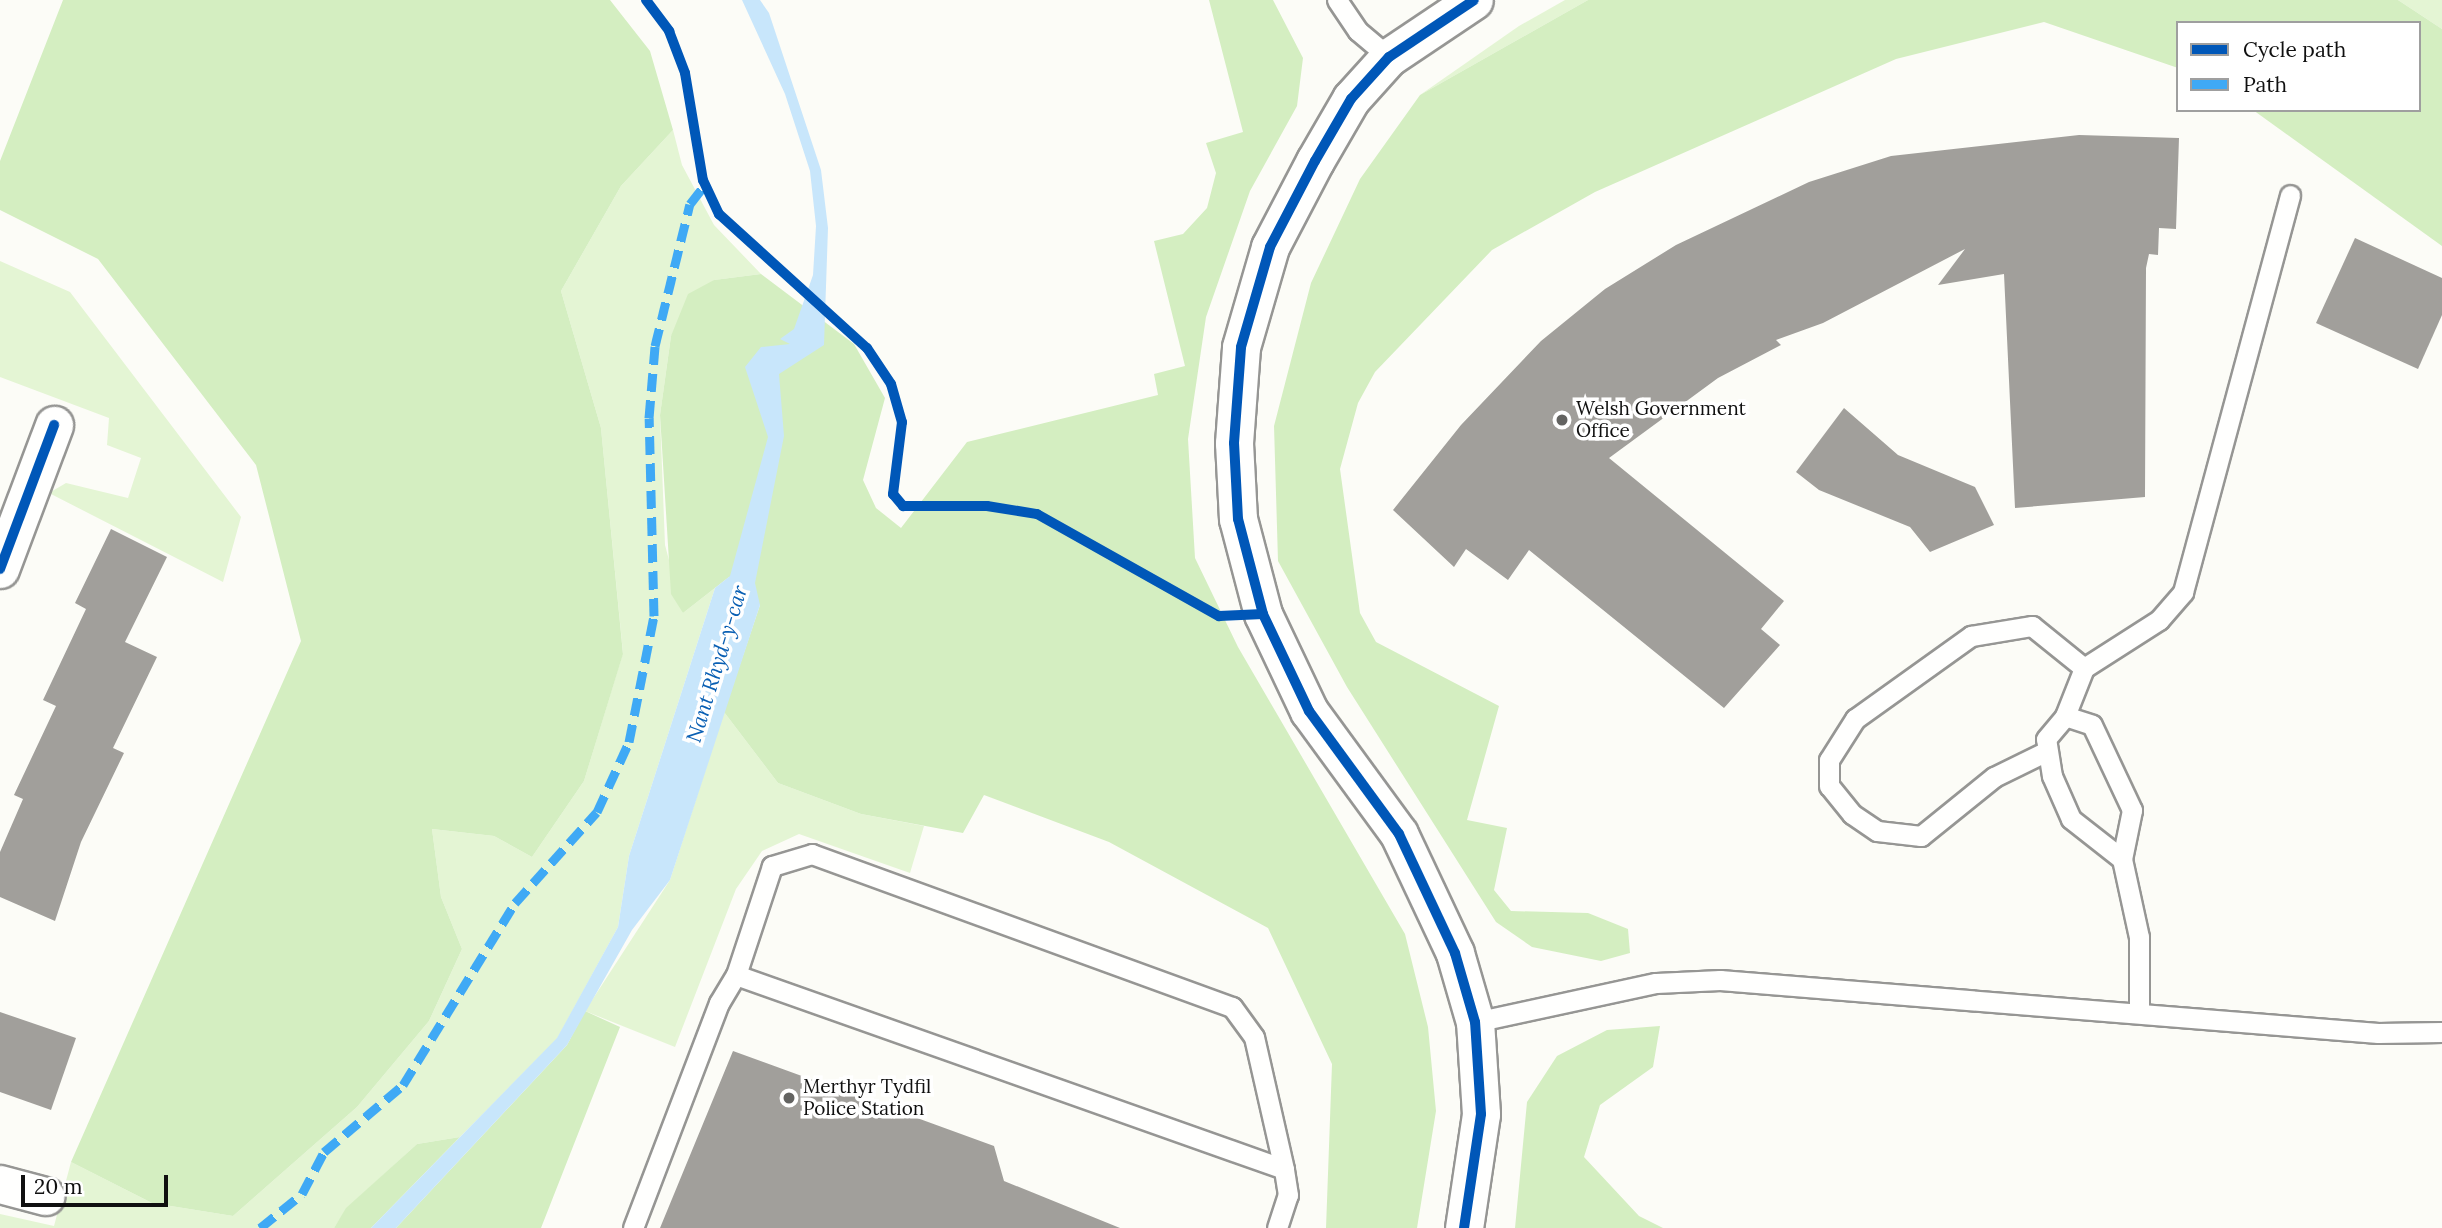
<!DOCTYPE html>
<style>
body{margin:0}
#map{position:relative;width:2442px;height:1228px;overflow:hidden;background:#fcfcf7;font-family:Lora,serif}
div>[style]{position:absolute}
.green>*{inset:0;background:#e4f5d4}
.forest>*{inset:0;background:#d4eec1}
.water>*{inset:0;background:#c8e6fb}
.building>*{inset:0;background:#a19f9b}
.roads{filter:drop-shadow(2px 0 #969694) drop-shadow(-2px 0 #969694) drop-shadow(0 2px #969694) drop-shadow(0 -2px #969694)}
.service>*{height:19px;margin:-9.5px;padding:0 9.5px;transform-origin:9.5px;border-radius:9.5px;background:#fffffe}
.minor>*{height:37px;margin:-18.5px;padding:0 18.5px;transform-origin:18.5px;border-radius:18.5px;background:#fffffe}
.quiet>*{height:9px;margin-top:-4.5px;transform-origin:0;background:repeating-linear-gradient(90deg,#3fa9f5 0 18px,transparent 0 27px)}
.cycleway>*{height:10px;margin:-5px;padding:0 5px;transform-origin:5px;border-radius:5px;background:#0057b8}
.dots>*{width:19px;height:19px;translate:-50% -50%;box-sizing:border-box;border:4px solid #fff;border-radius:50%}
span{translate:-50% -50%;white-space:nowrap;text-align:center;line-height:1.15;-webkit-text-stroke:7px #fff;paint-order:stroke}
.poi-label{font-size:19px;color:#101010}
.left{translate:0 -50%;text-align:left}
.water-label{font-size:21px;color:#095fb3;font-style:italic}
.legend{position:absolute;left:2176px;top:21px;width:245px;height:91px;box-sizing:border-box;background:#fff;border:2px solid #9f9f9f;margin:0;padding:9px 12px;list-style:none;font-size:21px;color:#101010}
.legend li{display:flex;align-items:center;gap:14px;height:35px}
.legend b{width:35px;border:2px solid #9f9f9f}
.scale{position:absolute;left:21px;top:1175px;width:147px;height:32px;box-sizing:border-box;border:4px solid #101010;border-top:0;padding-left:9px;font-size:21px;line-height:24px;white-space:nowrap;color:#101010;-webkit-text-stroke:5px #fff;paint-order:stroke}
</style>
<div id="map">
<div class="green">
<div style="clip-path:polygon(1565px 0,1588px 0,1420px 95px,1519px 26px)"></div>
<div style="clip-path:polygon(2398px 0,2442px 0,2442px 29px)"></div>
<div style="clip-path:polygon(673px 130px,682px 165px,714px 225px,761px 274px,714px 280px,671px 336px,660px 415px,665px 545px,683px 613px,715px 588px,629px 856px,618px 927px,557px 1039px,460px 1137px,417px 1144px,347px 1208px,334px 1228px,0 1228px,0 1214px,54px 1226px,71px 1162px,152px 1203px,233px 1216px,357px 1107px,429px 1021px,462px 949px,441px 897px,432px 829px,494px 836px,532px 857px,584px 781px,623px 653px,601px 428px,561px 291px,621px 186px)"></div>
<div style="clip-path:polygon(0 261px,70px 292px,241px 517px,223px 582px,49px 493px,66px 483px,128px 498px,141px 458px,107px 445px,109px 418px,0 377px)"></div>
<div style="clip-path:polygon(724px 712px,778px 783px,861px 814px,924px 826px,910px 873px,799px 834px,762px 851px,736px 889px,675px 1047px,585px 1011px,670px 880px)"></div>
</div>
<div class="forest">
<div style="clip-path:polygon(63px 0,610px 0,650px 51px,673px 130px,621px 186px,561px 291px,601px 428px,623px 654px,584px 781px,532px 857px,494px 836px,432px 829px,441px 897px,462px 949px,429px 1021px,357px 1107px,233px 1216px,152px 1203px,71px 1162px,301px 641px,256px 465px,98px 259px,0 210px,0 161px)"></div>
<div style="clip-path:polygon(1209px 0,1273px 0,1303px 58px,1297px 106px,1250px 191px,1206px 317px,1188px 439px,1195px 558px,1238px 647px,1405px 934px,1428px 1027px,1436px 1111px,1417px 1228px,1326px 1228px,1332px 1064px,1268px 928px,1109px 842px,984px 795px,963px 833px,861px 814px,778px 783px,724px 712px,760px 605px,729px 577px,683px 613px,671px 594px,660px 415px,671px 336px,688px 294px,714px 280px,761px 274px,854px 344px,885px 398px,863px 480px,876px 508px,901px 528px,967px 442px,1158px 395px,1154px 374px,1185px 366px,1154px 241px,1183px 234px,1207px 208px,1216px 173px,1206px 143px,1243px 132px)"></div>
<div style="clip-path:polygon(1588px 0,2398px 0,2442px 29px,2442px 246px,2253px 110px,2419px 110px,2419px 23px,2178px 23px,2178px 68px,2044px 22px,1896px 59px,1595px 192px,1492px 250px,1375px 372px,1358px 403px,1340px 469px,1360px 613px,1376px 642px,1499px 706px,1467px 820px,1507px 828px,1494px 890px,1511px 911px,1588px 913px,1628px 929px,1630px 953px,1601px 961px,1532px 947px,1496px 922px,1347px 687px,1278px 561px,1274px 426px,1311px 283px,1360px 179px,1420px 95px)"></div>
<div style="clip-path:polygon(585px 1011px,620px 1027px,541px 1228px,396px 1228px,567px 1045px)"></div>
<div style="clip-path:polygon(1660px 1026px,1653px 1067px,1600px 1105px,1584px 1157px,1639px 1216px,1663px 1228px,1515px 1228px,1527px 1102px,1557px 1056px,1607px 1030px)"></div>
<div style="clip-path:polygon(460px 1137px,371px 1228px,334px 1228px,346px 1208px,417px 1144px)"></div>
</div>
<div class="water">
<div style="clip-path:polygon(742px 0,760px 0,769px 13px,821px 170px,828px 228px,824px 345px,779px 374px,784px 436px,755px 583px,760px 605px,670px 880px,632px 930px,567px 1045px,396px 1228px,371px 1228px,557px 1038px,618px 927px,629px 856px,715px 588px,730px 576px,768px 437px,745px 367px,761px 347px,790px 344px,780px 339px,794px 329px,813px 275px,816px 226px,810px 171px,785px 94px)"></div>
</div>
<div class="building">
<div style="clip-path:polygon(2079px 135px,2179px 138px,2176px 229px,2159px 228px,2158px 255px,2149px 254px,2146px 268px,2145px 497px,2015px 508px,2004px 274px,1938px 285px,1965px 249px,1823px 323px,1776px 340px,1781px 345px,1718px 378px,1609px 458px,1784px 601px,1761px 629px,1780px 645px,1724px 708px,1529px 550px,1508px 580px,1466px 549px,1454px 567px,1393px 510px,1461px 425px,1541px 341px,1605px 289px,1676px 245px,1809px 182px,1891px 156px)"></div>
<div style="clip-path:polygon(2355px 238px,2442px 278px,2442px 315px,2418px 369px,2316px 323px)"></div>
<div style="clip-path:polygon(1844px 408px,1898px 455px,1975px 487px,1994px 525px,1930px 552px,1910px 527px,1819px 490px,1796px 472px)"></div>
<div style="clip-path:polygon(111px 529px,167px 557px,125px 642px,157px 657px,113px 748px,124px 753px,81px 842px,55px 921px,0 897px,0 852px,23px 799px,14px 795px,56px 706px,43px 700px,86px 609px,75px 603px)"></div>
<div style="clip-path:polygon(0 1012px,76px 1038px,51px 1110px,0 1092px)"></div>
<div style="clip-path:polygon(733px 1051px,994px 1146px,1004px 1181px,1120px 1228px,660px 1228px)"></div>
</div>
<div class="roads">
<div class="service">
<div style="left:1337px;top:0;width:37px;rotate:56deg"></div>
<div style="left:1358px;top:31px;width:40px;rotate:40deg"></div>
<div style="left:2065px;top:716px;width:52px;rotate:-68.4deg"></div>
<div style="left:2084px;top:668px;width:89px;rotate:-32.6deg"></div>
<div style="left:2159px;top:620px;width:37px;rotate:-49deg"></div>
<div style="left:2183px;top:592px;width:411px;rotate:-74.9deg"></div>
<div style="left:2065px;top:716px;width:28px;rotate:18deg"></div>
<div style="left:2092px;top:725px;width:94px;rotate:64.8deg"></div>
<div style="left:2132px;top:810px;width:50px;rotate:101.5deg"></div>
<div style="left:2122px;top:859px;width:65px;rotate:-141.9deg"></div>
<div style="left:2071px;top:819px;width:47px;rotate:-113.8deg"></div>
<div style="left:2052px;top:776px;width:37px;rotate:-99deg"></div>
<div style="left:2046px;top:739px;width:30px;rotate:-50deg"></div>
<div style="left:2047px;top:751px;width:59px;rotate:153.9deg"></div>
<div style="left:1994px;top:777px;width:94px;rotate:141.1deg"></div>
<div style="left:1921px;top:836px;width:44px;rotate:-173.5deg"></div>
<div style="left:1877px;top:831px;width:30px;rotate:-146deg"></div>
<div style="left:1852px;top:814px;width:36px;rotate:-129deg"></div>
<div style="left:1829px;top:786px;width:26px;rotate:-90deg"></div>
<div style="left:1829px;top:760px;width:49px;rotate:-57.6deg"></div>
<div style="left:1855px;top:719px;width:143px;rotate:-35.6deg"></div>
<div style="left:1971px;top:636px;width:62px;rotate:-9.3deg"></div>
<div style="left:2032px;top:626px;width:67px;rotate:38.9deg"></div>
<div style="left:2122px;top:859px;width:80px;rotate:77.7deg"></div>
<div style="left:2139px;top:937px;width:75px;rotate:90deg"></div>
<div style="left:1475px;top:1022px;width:185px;rotate:-12.2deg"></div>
<div style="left:1656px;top:983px;width:64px;rotate:-2.7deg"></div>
<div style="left:1720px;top:980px;width:660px;rotate:4.61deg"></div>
<div style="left:2378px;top:1033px;width:64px;rotate:-0.9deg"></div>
<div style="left:633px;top:1228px;width:241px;rotate:-69.1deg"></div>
<div style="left:719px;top:1003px;width:33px;rotate:-59deg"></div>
<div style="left:1277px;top:1228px;width:35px;rotate:-72deg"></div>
<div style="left:1288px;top:1195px;width:26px;rotate:-99deg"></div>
<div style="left:1284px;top:1169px;width:135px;rotate:-102.8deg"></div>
<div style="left:1254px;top:1037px;width:37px;rotate:-126deg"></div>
<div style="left:1232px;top:1007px;width:447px;rotate:-160deg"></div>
<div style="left:812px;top:854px;width:42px;rotate:163.3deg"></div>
<div style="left:772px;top:866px;width:115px;rotate:108.3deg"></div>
<div style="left:736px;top:975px;width:581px;rotate:19.49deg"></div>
</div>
<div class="minor">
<div style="left:0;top:569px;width:154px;rotate:-69.4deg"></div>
<div style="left:0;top:1184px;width:47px;rotate:14.9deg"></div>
<div style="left:1464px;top:1228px;width:115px;rotate:-81.5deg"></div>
<div style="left:1481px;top:1114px;width:92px;rotate:-93.7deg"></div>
<div style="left:1475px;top:1022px;width:72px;rotate:-106.2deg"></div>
<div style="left:1455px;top:953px;width:132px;rotate:-115.2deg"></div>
<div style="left:1399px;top:834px;width:152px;rotate:-126.2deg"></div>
<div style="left:1309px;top:711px;width:107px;rotate:-115.4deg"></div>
<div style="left:1263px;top:614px;width:98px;rotate:-104.7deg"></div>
<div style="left:1238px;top:519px;width:76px;rotate:-93deg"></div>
<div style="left:1234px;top:443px;width:96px;rotate:-85.8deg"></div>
<div style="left:1241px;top:347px;width:104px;rotate:-73.8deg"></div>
<div style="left:1270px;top:247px;width:97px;rotate:-62.4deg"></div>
<div style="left:1315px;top:161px;width:72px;rotate:-59.9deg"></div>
<div style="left:1351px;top:99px;width:57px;rotate:-47.9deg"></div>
<div style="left:1389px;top:57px;width:102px;rotate:-33.8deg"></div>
</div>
</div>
<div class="quiet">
<div style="left:260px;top:1228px;width:54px;rotate:-39deg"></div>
<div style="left:302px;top:1194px;width:47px;rotate:-62.4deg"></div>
<div style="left:324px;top:1152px;width:104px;rotate:-40.3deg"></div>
<div style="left:403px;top:1085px;width:214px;rotate:-58.4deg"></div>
<div style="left:515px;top:903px;width:122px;rotate:-48deg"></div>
<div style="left:597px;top:812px;width:77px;rotate:-65.4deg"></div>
<div style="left:629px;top:742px;width:128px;rotate:-78.8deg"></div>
<div style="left:654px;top:616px;width:198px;rotate:-91.4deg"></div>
<div style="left:649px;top:418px;width:72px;rotate:-85.2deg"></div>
<div style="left:655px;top:346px;width:146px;rotate:-76.2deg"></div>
<div style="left:690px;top:204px;width:24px;rotate:-52deg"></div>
</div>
<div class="cycleway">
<div style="left:646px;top:0;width:39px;rotate:53deg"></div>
<div style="left:669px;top:31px;width:45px;rotate:69.1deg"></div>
<div style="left:685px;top:73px;width:109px;rotate:80.5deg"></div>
<div style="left:703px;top:180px;width:38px;rotate:65deg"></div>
<div style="left:719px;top:214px;width:200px;rotate:42.2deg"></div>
<div style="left:867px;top:348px;width:43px;rotate:56.3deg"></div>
<div style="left:891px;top:384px;width:40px;rotate:74deg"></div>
<div style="left:902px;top:422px;width:73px;rotate:97.1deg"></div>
<div style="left:893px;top:494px;width:16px;rotate:50deg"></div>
<div style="left:903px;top:506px;width:84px"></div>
<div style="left:987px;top:506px;width:51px;rotate:9.1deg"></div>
<div style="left:1037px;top:514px;width:209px;rotate:29.3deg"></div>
<div style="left:1219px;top:616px;width:44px;rotate:-2.6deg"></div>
<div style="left:0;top:569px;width:154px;rotate:-69.4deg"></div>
<div style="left:1464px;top:1228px;width:115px;rotate:-81.5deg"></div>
<div style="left:1481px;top:1114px;width:92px;rotate:-93.7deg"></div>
<div style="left:1475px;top:1022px;width:72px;rotate:-106.2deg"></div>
<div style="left:1455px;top:953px;width:132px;rotate:-115.2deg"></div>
<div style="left:1399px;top:834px;width:152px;rotate:-126.2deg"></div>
<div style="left:1309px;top:711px;width:107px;rotate:-115.4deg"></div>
<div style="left:1263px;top:614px;width:98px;rotate:-104.7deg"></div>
<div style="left:1238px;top:519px;width:76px;rotate:-93deg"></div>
<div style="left:1234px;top:443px;width:96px;rotate:-85.8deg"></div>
<div style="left:1241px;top:347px;width:104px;rotate:-73.8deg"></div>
<div style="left:1270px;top:247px;width:97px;rotate:-62.4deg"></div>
<div style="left:1315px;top:161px;width:72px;rotate:-59.9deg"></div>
<div style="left:1351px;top:99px;width:57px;rotate:-47.9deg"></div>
<div style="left:1389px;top:57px;width:102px;rotate:-33.8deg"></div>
</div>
<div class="dots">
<div style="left:1562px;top:420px;background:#636361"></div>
<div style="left:789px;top:1098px;background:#636361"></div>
</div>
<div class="poi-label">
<span class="left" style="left:1576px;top:420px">Welsh Government<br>Office</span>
<span class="left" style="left:803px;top:1098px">Merthyr Tydfil<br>Police Station</span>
</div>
<div class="water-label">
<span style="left:717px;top:664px;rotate:-73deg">Nant Rhyd-y-car</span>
</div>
<ul class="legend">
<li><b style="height:9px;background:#0057b8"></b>Cycle path</li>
<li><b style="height:9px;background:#3fa9f5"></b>Path</li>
</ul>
<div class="scale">20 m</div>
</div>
